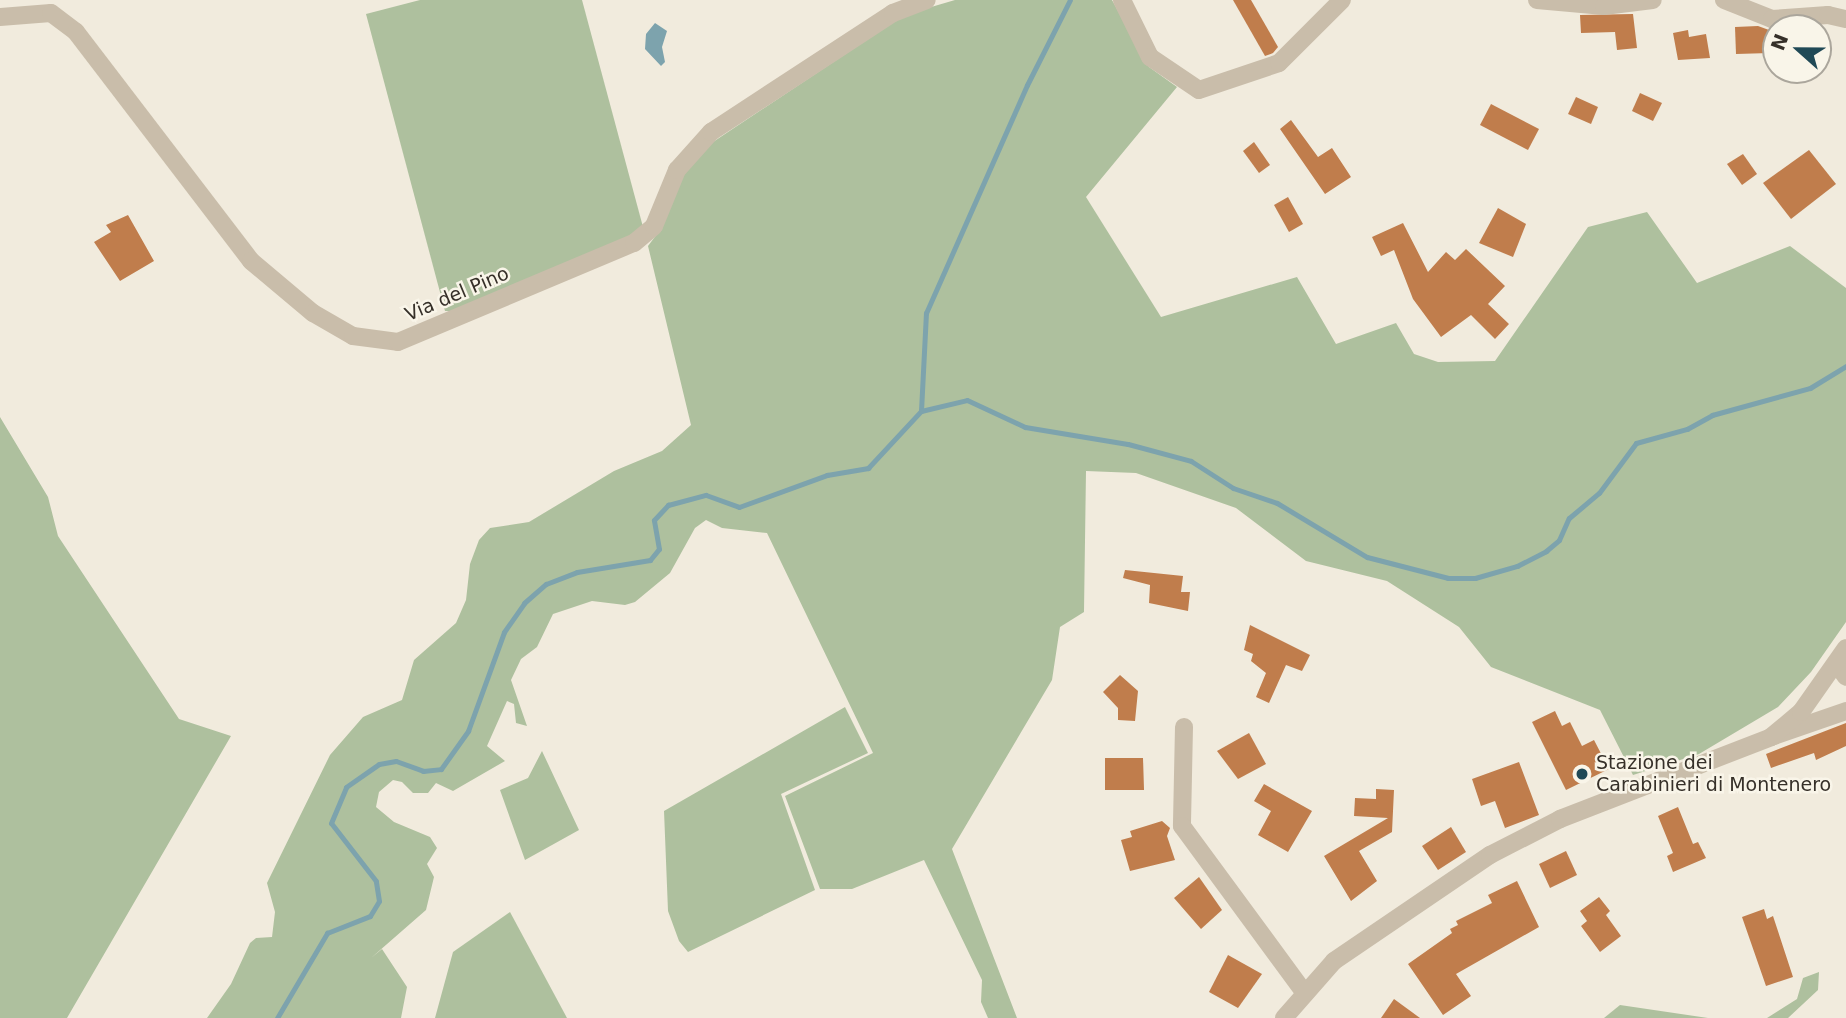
<!DOCTYPE html>
<style>
body{margin:0}
#map{position:relative;width:1846px;height:1018px;overflow:hidden;background:#f1ebdd;font-family:"DejaVu Sans",sans-serif}
div>[style]{position:absolute}
.green>*{inset:0;background:#aec09e}
.water>*{inset:0;background:#7da3ad}
.stream>*{height:5px;margin:-2.5px;padding:0 2.5px;transform-origin:2.5px;border-radius:2.5px;background:#7da3ad}
.building>*{inset:0;background:#c07d4c}
.minor>*{height:18px;margin:-9px;padding:0 9px;transform-origin:9px;border-radius:9px;background:#c9bdaa}
.tertiary>*{height:18px;margin:-9px;padding:0 9px;transform-origin:9px;border-radius:9px;background:#c9bdaa}
.dots>*{width:19px;height:19px;translate:-50% -50%;box-sizing:border-box;border:4px solid #f9f5e9;border-radius:50%}
span{translate:-50% -50%;white-space:nowrap;text-align:center;line-height:1.15;-webkit-text-stroke:5px #f9f5e9;paint-order:stroke}
.street-label{font-size:19px;color:#363029}
.poi-label{font-size:19px;color:#363029}
.left{translate:0 -50%;text-align:left}
.north{position:absolute;left:1762px;top:14px;width:70px;height:70px;box-sizing:border-box;background:#f9f5e9;border:2px solid #aba69c;border-radius:50%;rotate:291deg;font-size:19px;font-weight:700;line-height:28px;text-align:center;color:#363029}
.north::after{content:'';display:block;margin:auto;width:24px;height:32px;background:#204956;clip-path:polygon(50% 0,100% 100%,50% 72%,0 100%)}
</style>
<div id="map">
<div class="green">
<div style="clip-path:polygon(420px 0,582px 0,643px 227px,636px 236px,455px 311px,445px 311px,366px 14px)"></div>
<div style="clip-path:polygon(955px 0,1112px 0,1149px 67px,1177px 87px,1086px 197px,1161px 317px,1297px 277px,1336px 344px,1396px 323px,1414px 354px,1438px 362px,1495px 361px,1588px 227px,1647px 212px,1697px 283px,1790px 246px,1846px 288px,1846px 622px,1811px 672px,1778px 707px,1699px 754px,1633px 775px,1600px 710px,1491px 667px,1459px 627px,1387px 581px,1306px 561px,1236px 508px,1136px 473px,1086px 471px,1084px 612px,1060px 627px,1052px 680px,952px 849px,1017px 1018px,988px 1018px,981px 1002px,982px 980px,924px 860px,852px 889px,820px 889px,785px 796px,873px 753px,767px 533px,722px 528px,706px 520px,695px 528px,670px 573px,635px 602px,625px 605px,592px 601px,553px 614px,537px 647px,521px 659px,511px 680px,527px 726px,516px 723px,514px 704px,507px 701px,487px 746px,505px 761px,453px 791px,436px 783px,428px 793px,413px 793px,402px 782px,393px 780px,379px 792px,376px 807px,394px 822px,430px 837px,437px 848px,427px 864px,434px 877px,426px 910px,371px 958px,382px 949px,407px 987px,401px 1018px,207px 1018px,231px 984px,250px 943px,256px 938px,272px 937px,275px 912px,267px 883px,330px 755px,363px 717px,402px 700px,414px 660px,456px 623px,466px 600px,470px 564px,479px 540px,490px 528px,529px 522px,614px 471px,662px 451px,691px 425px,648px 246px,660px 230px,686px 165px,713px 142px,904px 15px)"></div>
<div style="clip-path:polygon(0 417px,48px 497px,58px 536px,179px 719px,231px 736px,67px 1018px,0 1018px)"></div>
<div style="clip-path:polygon(845px 707px,868px 753px,781px 794px,815px 890px,688px 952px,679px 941px,668px 911px,664px 811px)"></div>
<div style="clip-path:polygon(542px 751px,579px 830px,525px 860px,500px 790px,528px 778px)"></div>
<div style="clip-path:polygon(510px 912px,567px 1018px,435px 1018px,453px 952px)"></div>
<div style="clip-path:polygon(1819px 972px,1818px 990px,1788px 1018px,1767px 1018px,1797px 999px,1803px 978px)"></div>
<div style="clip-path:polygon(1620px 1005px,1708px 1018px,1604px 1018px)"></div>
</div>
<div class="water">
<div style="clip-path:polygon(655px 23px,667px 31px,662px 47px,665px 62px,661px 66px,645px 49px,646px 34px)"></div>
</div>
<div class="stream">
<div style="left:921px;top:411px;width:98px;rotate:-87.1deg"></div>
<div style="left:926px;top:313px;width:249px;rotate:-66.1deg"></div>
<div style="left:1027px;top:85px;width:95px;rotate:-63.2deg"></div>
<div style="left:277px;top:1018px;width:99px;rotate:-59.5deg"></div>
<div style="left:327px;top:933px;width:46px;rotate:-21.6deg"></div>
<div style="left:370px;top:916px;width:17px;rotate:-59deg"></div>
<div style="left:379px;top:901px;width:20px;rotate:-99deg"></div>
<div style="left:376px;top:881px;width:73px;rotate:-127.8deg"></div>
<div style="left:331px;top:823px;width:39px;rotate:-67deg"></div>
<div style="left:346px;top:787px;width:40px;rotate:-34.9deg"></div>
<div style="left:379px;top:764px;width:17px;rotate:-10deg"></div>
<div style="left:396px;top:761px;width:29px;rotate:20deg"></div>
<div style="left:423px;top:771px;width:18px;rotate:-6deg"></div>
<div style="left:441px;top:769px;width:47px;rotate:-54.6deg"></div>
<div style="left:468px;top:731px;width:105px;rotate:-70deg"></div>
<div style="left:504px;top:632px;width:35px;rotate:-55deg"></div>
<div style="left:524px;top:603px;width:29px;rotate:-41deg"></div>
<div style="left:546px;top:584px;width:33px;rotate:-21deg"></div>
<div style="left:577px;top:572px;width:74px;rotate:-9.3deg"></div>
<div style="left:650px;top:560px;width:14px;rotate:-51deg"></div>
<div style="left:659px;top:549px;width:29px;rotate:-100deg"></div>
<div style="left:654px;top:520px;width:21px;rotate:-47deg"></div>
<div style="left:668px;top:505px;width:39px;rotate:-15deg"></div>
<div style="left:706px;top:495px;width:35px;rotate:20deg"></div>
<div style="left:739px;top:507px;width:94px;rotate:-20deg"></div>
<div style="left:827px;top:475px;width:42px;rotate:-9.7deg"></div>
<div style="left:868px;top:468px;width:78px;rotate:-47.1deg"></div>
<div style="left:921px;top:411px;width:47px;rotate:-13.4deg"></div>
<div style="left:967px;top:400px;width:64px;rotate:25deg"></div>
<div style="left:1025px;top:427px;width:104px;rotate:9.4deg"></div>
<div style="left:1128px;top:444px;width:65px;rotate:15.1deg"></div>
<div style="left:1191px;top:461px;width:50px;rotate:32.7deg"></div>
<div style="left:1233px;top:488px;width:46px;rotate:18.8deg"></div>
<div style="left:1277px;top:503px;width:105px;rotate:31deg"></div>
<div style="left:1367px;top:557px;width:84px;rotate:14.5deg"></div>
<div style="left:1448px;top:578px;width:27px"></div>
<div style="left:1475px;top:578px;width:44px;rotate:-15.9deg"></div>
<div style="left:1517px;top:566px;width:33px;rotate:-27deg"></div>
<div style="left:1546px;top:551px;width:17px;rotate:-40deg"></div>
<div style="left:1559px;top:540px;width:24px;rotate:-66deg"></div>
<div style="left:1569px;top:518px;width:39px;rotate:-40deg"></div>
<div style="left:1599px;top:493px;width:62px;rotate:-53.5deg"></div>
<div style="left:1636px;top:443px;width:53px;rotate:-15.4deg"></div>
<div style="left:1687px;top:429px;width:29px;rotate:-29deg"></div>
<div style="left:1712px;top:415px;width:102px;rotate:-15.4deg"></div>
<div style="left:1810px;top:388px;width:42px;rotate:-31.4deg"></div>
</div>
<div class="building">
<div style="clip-path:polygon(1233px 0,1251px 0,1278px 47px,1273px 53px,1265px 56px)"></div>
<div style="clip-path:polygon(1633px 14px,1637px 48px,1617px 50px,1615px 32px,1581px 33px,1580px 15px)"></div>
<div style="clip-path:polygon(1758px 26px,1769px 30px,1770px 53px,1736px 54px,1735px 27px)"></div>
<div style="clip-path:polygon(1688px 30px,1689px 37px,1706px 34px,1710px 58px,1678px 60px,1673px 33px)"></div>
<div style="clip-path:polygon(1640px 93px,1662px 103px,1653px 121px,1632px 111px)"></div>
<div style="clip-path:polygon(1576px 97px,1598px 107px,1591px 124px,1568px 114px)"></div>
<div style="clip-path:polygon(1491px 104px,1539px 129px,1528px 150px,1480px 125px)"></div>
<div style="clip-path:polygon(1291px 120px,1318px 157px,1332px 148px,1351px 177px,1325px 194px,1280px 129px)"></div>
<div style="clip-path:polygon(1254px 142px,1270px 165px,1259px 173px,1243px 151px)"></div>
<div style="clip-path:polygon(1809px 150px,1836px 184px,1791px 219px,1763px 183px)"></div>
<div style="clip-path:polygon(1743px 154px,1757px 174px,1742px 185px,1727px 164px)"></div>
<div style="clip-path:polygon(1288px 197px,1303px 224px,1289px 232px,1274px 205px)"></div>
<div style="clip-path:polygon(1498px 208px,1526px 224px,1513px 257px,1479px 243px)"></div>
<div style="clip-path:polygon(128px 215px,154px 261px,120px 281px,94px 242px,111px 232px,106px 225px)"></div>
<div style="clip-path:polygon(1403px 223px,1428px 272px,1446px 252px,1455px 260px,1466px 249px,1505px 286px,1488px 304px,1509px 324px,1495px 339px,1471px 315px,1441px 337px,1413px 299px,1394px 250px,1381px 256px,1372px 237px)"></div>
<div style="clip-path:polygon(1125px 570px,1183px 576px,1181px 592px,1190px 592px,1188px 611px,1149px 603px,1150px 585px,1123px 578px)"></div>
<div style="clip-path:polygon(1250px 625px,1310px 655px,1302px 671px,1286px 665px,1269px 703px,1256px 697px,1266px 673px,1251px 661px,1253px 654px,1244px 650px)"></div>
<div style="clip-path:polygon(1120px 675px,1138px 691px,1135px 721px,1118px 720px,1118px 708px,1103px 692px)"></div>
<div style="clip-path:polygon(1555px 711px,1562px 726px,1570px 722px,1582px 746px,1594px 740px,1609px 769px,1566px 790px,1532px 722px)"></div>
<div style="clip-path:polygon(1846px 723px,1846px 746px,1816px 760px,1814px 753px,1771px 768px,1766px 754px)"></div>
<div style="clip-path:polygon(1249px 733px,1266px 764px,1238px 779px,1217px 751px)"></div>
<div style="clip-path:polygon(1105px 758px,1143px 758px,1144px 790px,1105px 790px)"></div>
<div style="clip-path:polygon(1519px 762px,1539px 815px,1505px 828px,1495px 801px,1481px 806px,1472px 779px)"></div>
<div style="clip-path:polygon(1264px 784px,1312px 811px,1288px 852px,1258px 835px,1271px 811px,1254px 801px)"></div>
<div style="clip-path:polygon(1376px 789px,1394px 790px,1392px 832px,1359px 851px,1377px 881px,1351px 901px,1324px 856px,1388px 818px,1354px 816px,1355px 798px,1376px 799px)"></div>
<div style="clip-path:polygon(1678px 807px,1693px 844px,1698px 842px,1706px 858px,1673px 872px,1667px 856px,1673px 853px,1658px 816px)"></div>
<div style="clip-path:polygon(1162px 821px,1170px 828px,1167px 836px,1175px 860px,1130px 871px,1121px 840px,1132px 837px,1130px 831px)"></div>
<div style="clip-path:polygon(1451px 827px,1466px 852px,1438px 870px,1422px 846px)"></div>
<div style="clip-path:polygon(1566px 851px,1577px 875px,1550px 888px,1539px 864px)"></div>
<div style="clip-path:polygon(1199px 877px,1222px 910px,1201px 929px,1174px 898px)"></div>
<div style="clip-path:polygon(1517px 881px,1539px 927px,1456px 974px,1471px 996px,1443px 1015px,1408px 964px,1452px 933px,1450px 929px,1458px 925px,1456px 921px,1492px 903px,1488px 895px)"></div>
<div style="clip-path:polygon(1599px 897px,1610px 911px,1606px 915px,1621px 936px,1600px 952px,1581px 926px,1587px 921px,1580px 911px)"></div>
<div style="clip-path:polygon(1764px 909px,1767px 919px,1773px 916px,1793px 977px,1766px 986px,1742px 917px)"></div>
<div style="clip-path:polygon(1228px 955px,1262px 974px,1238px 1008px,1209px 992px)"></div>
<div style="clip-path:polygon(1394px 999px,1420px 1018px,1381px 1018px)"></div>
</div>
<div class="minor">
<div style="left:1122px;top:0;width:64px;rotate:63.8deg"></div>
<div style="left:1150px;top:57px;width:59px;rotate:34deg"></div>
<div style="left:1199px;top:90px;width:84px;rotate:-18.6deg"></div>
<div style="left:1279px;top:63px;width:89px;rotate:-45deg"></div>
<div style="left:1537px;top:0;width:67px;rotate:5.1deg"></div>
<div style="left:1604px;top:6px;width:49px;rotate:-7deg"></div>
<div style="left:1724px;top:0;width:52px;rotate:21.6deg"></div>
<div style="left:1772px;top:19px;width:56px;rotate:-4.1deg"></div>
<div style="left:1828px;top:15px;width:18px;rotate:13deg"></div>
<div style="left:0;top:17px;width:51px;rotate:-4.5deg"></div>
<div style="left:51px;top:13px;width:31px;rotate:37deg"></div>
<div style="left:76px;top:32px;width:288px;rotate:52.6deg"></div>
<div style="left:251px;top:261px;width:81px;rotate:40deg"></div>
<div style="left:313px;top:313px;width:46px;rotate:29.9deg"></div>
<div style="left:353px;top:336px;width:45px;rotate:7.6deg"></div>
<div style="left:398px;top:342px;width:256px;rotate:-22.8deg"></div>
<div style="left:634px;top:243px;width:26px;rotate:-40deg"></div>
<div style="left:654px;top:226px;width:61px;rotate:-67.7deg"></div>
<div style="left:677px;top:170px;width:51px;rotate:-48.2deg"></div>
<div style="left:711px;top:132px;width:217px;rotate:-33.2deg"></div>
<div style="left:893px;top:13px;width:36px;rotate:-21deg"></div>
<div style="left:1836px;top:663px;width:17px;rotate:54deg"></div>
<div style="left:1184px;top:727px;width:99px;rotate:91.2deg"></div>
<div style="left:1182px;top:826px;width:205px;rotate:53.7deg"></div>
<div style="left:1771px;top:737px;width:79px;rotate:-19.1deg"></div>
</div>
<div class="tertiary">
<div style="left:1284px;top:1018px;width:76px;rotate:-48.7deg"></div>
<div style="left:1334px;top:961px;width:189px;rotate:-34.2deg"></div>
<div style="left:1490px;top:855px;width:79px;rotate:-27.2deg"></div>
<div style="left:1560px;top:819px;width:226px;rotate:-21.2deg"></div>
<div style="left:1771px;top:737px;width:39px;rotate:-40deg"></div>
<div style="left:1801px;top:712px;width:78px;rotate:-54.9deg"></div>
</div>
<div class="dots">
<div style="left:1582px;top:774px;background:#204956"></div>
</div>
<div class="street-label">
<span style="left:457px;top:294px;rotate:-23deg">Via del Pino</span>
</div>
<div class="poi-label">
<span class="left" style="left:1596px;top:774px">Stazione dei<br>Carabinieri di Montenero</span>
</div>
<div class="north">N</div>
</div>
